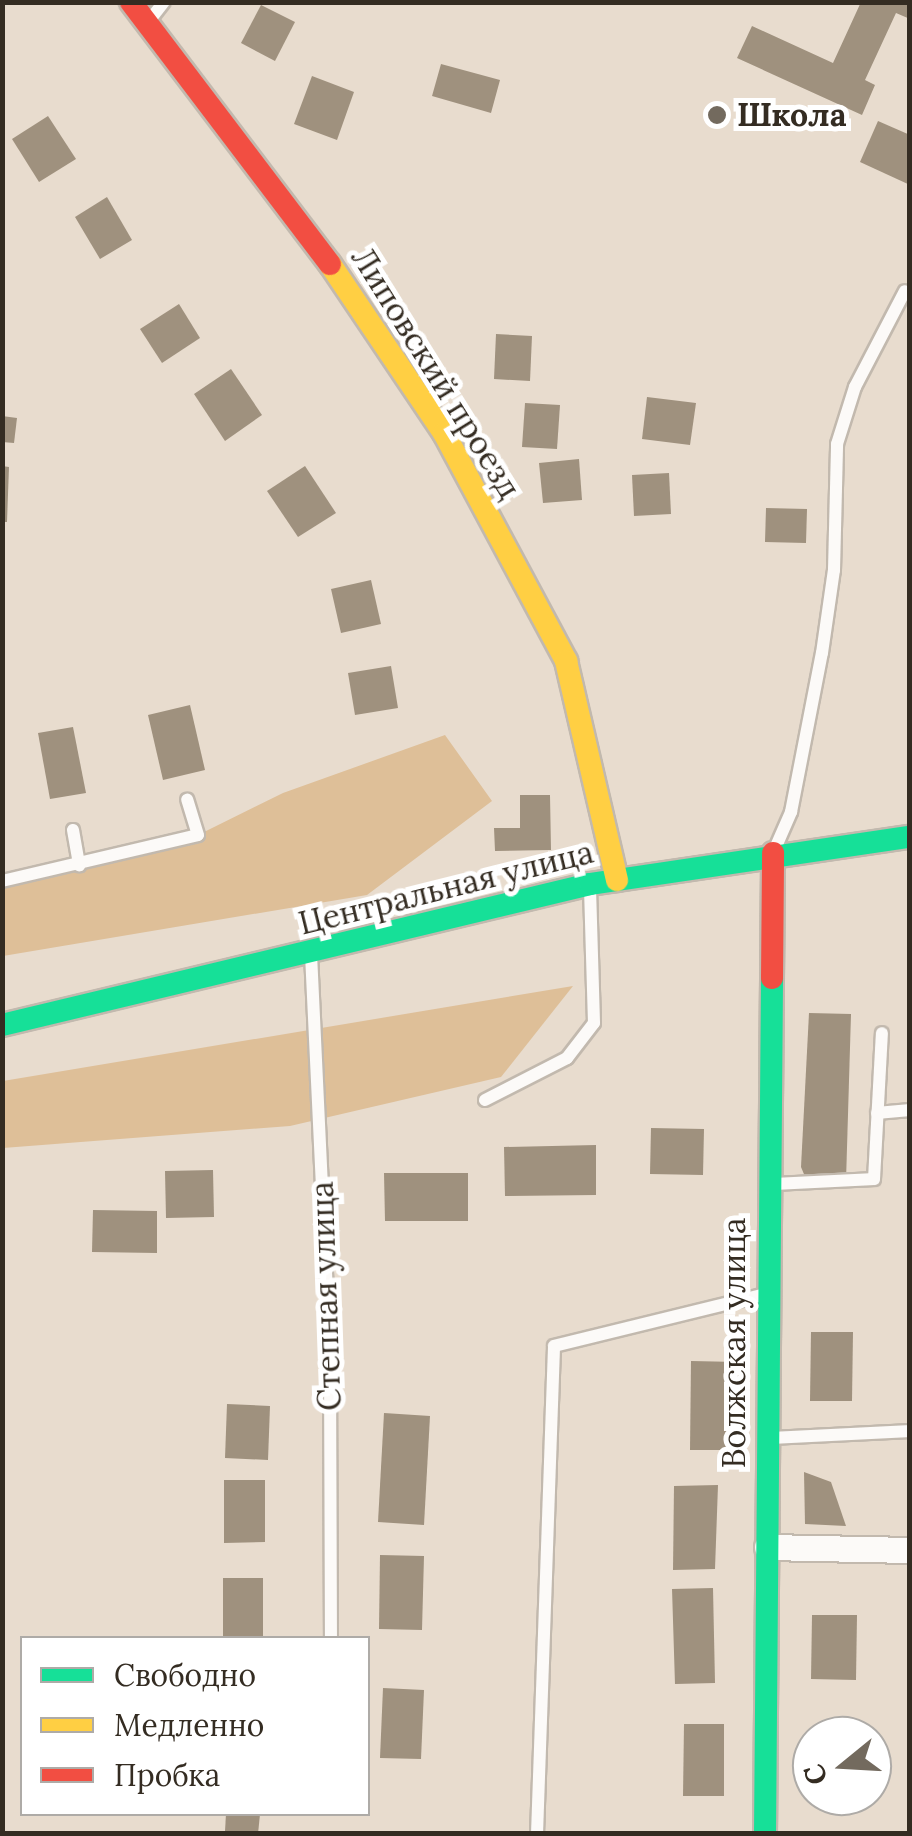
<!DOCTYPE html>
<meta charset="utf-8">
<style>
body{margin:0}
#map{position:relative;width:912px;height:1836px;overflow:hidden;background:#e8dcce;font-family:Lora,serif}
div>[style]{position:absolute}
.green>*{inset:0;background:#debf98}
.building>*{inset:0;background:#9f917e}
.roads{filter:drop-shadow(2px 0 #c2b9ae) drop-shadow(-2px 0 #c2b9ae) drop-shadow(0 2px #c2b9ae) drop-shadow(0 -2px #c2b9ae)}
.lane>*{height:12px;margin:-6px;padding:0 6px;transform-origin:6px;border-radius:6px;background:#fcfaf8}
.street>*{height:25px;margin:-12.5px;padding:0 12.5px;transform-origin:12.5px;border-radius:12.5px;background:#fcfaf8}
.fast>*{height:22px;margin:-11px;padding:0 11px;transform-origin:11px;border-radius:11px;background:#16e098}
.slow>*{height:22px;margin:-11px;padding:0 11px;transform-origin:11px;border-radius:11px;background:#ffcf43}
.jam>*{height:22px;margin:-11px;padding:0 11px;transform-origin:11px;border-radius:11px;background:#f24e42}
.dots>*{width:28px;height:28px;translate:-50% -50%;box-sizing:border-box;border:5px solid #fff;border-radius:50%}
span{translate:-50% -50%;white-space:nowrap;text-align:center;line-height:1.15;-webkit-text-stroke:10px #fff;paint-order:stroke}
.poi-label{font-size:32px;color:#342c22;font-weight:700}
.left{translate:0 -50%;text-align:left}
.street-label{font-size:32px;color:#342c22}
.frame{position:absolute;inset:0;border:5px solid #342c22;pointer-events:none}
.legend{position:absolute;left:20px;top:1636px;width:350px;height:180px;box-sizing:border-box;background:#fff;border:2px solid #aeaba7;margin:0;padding:12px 18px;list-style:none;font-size:30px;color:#342c22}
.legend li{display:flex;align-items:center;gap:20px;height:50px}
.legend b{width:50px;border:2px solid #aeaba7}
.north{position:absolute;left:792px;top:1716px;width:100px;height:100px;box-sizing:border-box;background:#fff;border:2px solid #aeaba7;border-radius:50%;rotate:252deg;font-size:28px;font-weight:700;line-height:40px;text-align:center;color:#342c22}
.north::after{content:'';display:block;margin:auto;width:35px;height:45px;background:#736a5e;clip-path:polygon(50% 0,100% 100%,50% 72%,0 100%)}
</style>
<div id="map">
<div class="green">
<div style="clip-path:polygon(445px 735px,492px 801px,367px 895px,3px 956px,2px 883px,198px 835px,283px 793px)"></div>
<div style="clip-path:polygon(573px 986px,501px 1077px,290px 1126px,3px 1148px,3px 1081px)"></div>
</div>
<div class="building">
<div style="clip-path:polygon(861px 2px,910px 2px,910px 19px,896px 13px,865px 80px,875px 85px,862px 115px,737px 58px,752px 26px,833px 63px)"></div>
<div style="clip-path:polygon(261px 5px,295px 22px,275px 61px,241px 43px)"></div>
<div style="clip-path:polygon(441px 64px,500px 80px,491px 113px,432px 96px)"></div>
<div style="clip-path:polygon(312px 76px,354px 92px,337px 140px,294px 124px)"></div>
<div style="clip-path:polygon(48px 116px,76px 159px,39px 182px,12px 139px)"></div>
<div style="clip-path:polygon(878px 121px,910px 135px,910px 185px,860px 162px)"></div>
<div style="clip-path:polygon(107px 197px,132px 240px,100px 259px,75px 217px)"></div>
<div style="clip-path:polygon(179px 304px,200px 338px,162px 363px,140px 329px)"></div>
<div style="clip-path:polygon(496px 334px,532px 336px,530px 381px,494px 379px)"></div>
<div style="clip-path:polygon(231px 369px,262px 415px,225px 441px,194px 394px)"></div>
<div style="clip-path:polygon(647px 397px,696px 403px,690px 445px,642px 439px)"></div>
<div style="clip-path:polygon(525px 403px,560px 405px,557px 449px,522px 447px)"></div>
<div style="clip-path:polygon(2px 416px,17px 418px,14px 443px,2px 442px)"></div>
<div style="clip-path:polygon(579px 459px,582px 500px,543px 503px,539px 463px)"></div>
<div style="clip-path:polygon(2px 466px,9px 467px,7px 522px,2px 522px)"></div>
<div style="clip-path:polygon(305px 466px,336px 513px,298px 537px,267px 491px)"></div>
<div style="clip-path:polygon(669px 473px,671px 514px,634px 516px,632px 475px)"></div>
<div style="clip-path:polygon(766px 508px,807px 509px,806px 543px,765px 542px)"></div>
<div style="clip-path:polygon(371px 580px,381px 624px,341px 633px,331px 589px)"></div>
<div style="clip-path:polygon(391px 666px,398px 708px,355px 715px,348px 673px)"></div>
<div style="clip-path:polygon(190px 705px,205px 770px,163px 780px,148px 715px)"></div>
<div style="clip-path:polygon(73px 727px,86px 793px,50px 799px,38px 733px)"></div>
<div style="clip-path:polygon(520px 795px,550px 795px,551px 850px,495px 851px,494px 828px,520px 828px)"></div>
<div style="clip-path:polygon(809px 1013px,851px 1014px,846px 1181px,806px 1179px,801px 1167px)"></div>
<div style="clip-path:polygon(651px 1128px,704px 1129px,703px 1175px,650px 1174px)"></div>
<div style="clip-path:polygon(596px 1145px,596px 1195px,505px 1196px,504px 1147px)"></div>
<div style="clip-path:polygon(213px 1170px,214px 1217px,166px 1218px,165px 1171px)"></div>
<div style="clip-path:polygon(384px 1173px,468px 1173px,468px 1221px,385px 1221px)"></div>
<div style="clip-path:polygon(93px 1210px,157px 1211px,157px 1253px,92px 1252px)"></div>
<div style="clip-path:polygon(811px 1332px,853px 1332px,852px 1401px,810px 1401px)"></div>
<div style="clip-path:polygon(691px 1361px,738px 1362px,738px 1450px,690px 1450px)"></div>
<div style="clip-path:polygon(227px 1404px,270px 1406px,268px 1460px,225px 1458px)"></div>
<div style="clip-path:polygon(384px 1413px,430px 1416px,424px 1525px,378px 1522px)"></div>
<div style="clip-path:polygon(804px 1472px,831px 1482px,846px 1526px,805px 1524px)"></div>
<div style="clip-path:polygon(224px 1480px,265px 1480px,265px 1542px,224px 1543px)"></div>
<div style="clip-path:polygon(718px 1485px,715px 1569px,673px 1570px,674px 1486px)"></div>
<div style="clip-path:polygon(380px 1555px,424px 1556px,422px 1630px,379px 1629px)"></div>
<div style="clip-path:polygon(223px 1578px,263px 1578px,263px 1638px,223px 1638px)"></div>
<div style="clip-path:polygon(713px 1588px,715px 1683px,675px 1684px,672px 1589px)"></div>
<div style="clip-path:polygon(812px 1615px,857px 1615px,856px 1680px,811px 1679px)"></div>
<div style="clip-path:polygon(383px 1688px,424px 1690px,421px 1759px,380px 1758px)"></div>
<div style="clip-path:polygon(684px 1724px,724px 1724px,724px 1796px,683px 1796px)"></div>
<div style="clip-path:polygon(226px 1814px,260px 1814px,258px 1834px,225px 1831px)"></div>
</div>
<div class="roads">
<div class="lane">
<div style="left:149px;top:21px;width:24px;rotate:-52deg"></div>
<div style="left:73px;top:830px;width:36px;rotate:80deg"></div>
<div style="left:774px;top:851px;width:43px;rotate:-66.4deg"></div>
<div style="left:791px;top:812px;width:162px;rotate:-79deg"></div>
<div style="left:822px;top:653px;width:84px;rotate:-81.8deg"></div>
<div style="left:834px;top:570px;width:126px;rotate:-88.6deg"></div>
<div style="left:837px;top:444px;width:60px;rotate:-72.5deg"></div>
<div style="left:855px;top:387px;width:108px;rotate:-62.5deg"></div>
<div style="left:2px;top:881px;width:201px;rotate:-13.2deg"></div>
<div style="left:198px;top:835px;width:37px;rotate:-107deg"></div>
<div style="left:311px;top:954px;width:408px;rotate:87.3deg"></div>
<div style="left:330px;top:1362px;width:276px;rotate:89.8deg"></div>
<div style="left:485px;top:1100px;width:92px;rotate:-27.1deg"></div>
<div style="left:567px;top:1058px;width:44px;rotate:-52.4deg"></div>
<div style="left:594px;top:1023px;width:135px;rotate:-91.7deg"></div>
<div style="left:877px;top:1113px;width:33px;rotate:-5deg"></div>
<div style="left:775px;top:1184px;width:99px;rotate:-2.9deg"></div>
<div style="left:874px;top:1179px;width:146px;rotate:-86.9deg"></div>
<div style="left:772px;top:1438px;width:138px;rotate:-2.9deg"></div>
<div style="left:537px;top:1834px;width:488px;rotate:-88deg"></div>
<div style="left:554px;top:1346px;width:217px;rotate:-13.8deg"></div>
</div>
<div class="street">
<div style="left:767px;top:1547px;width:143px;rotate:1.2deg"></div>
</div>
<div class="fast">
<div style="left:2px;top:1025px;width:605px;rotate:-13.48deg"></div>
<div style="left:590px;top:884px;width:323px;rotate:-8.4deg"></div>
<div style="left:765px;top:1834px;width:856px;rotate:-89.53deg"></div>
</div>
<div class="slow">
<div style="left:330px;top:264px;width:204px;rotate:56deg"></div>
<div style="left:444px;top:433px;width:259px;rotate:61.8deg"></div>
<div style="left:566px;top:661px;width:225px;rotate:76.9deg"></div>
</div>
<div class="jam">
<div style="left:131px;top:2px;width:329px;rotate:52.8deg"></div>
<div style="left:772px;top:978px;width:125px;rotate:-89.5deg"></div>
</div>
</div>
<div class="dots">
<div style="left:717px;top:115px;background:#736a5e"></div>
</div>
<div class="poi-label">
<span class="left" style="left:737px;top:115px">Школа</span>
</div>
<div class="street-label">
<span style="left:436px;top:373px;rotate:58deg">Липовский проезд</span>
<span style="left:446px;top:888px;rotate:-14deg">Центральная улица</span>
<span style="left:326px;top:1296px;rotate:-92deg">Степная улица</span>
<span style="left:734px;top:1343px;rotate:-90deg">Волжская улица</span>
</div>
<div class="frame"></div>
<ul class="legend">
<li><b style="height:12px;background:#16e098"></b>Свободно</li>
<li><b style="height:12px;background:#ffcf43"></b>Медленно</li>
<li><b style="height:12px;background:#f24e42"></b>Пробка</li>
</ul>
<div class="north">С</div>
</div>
